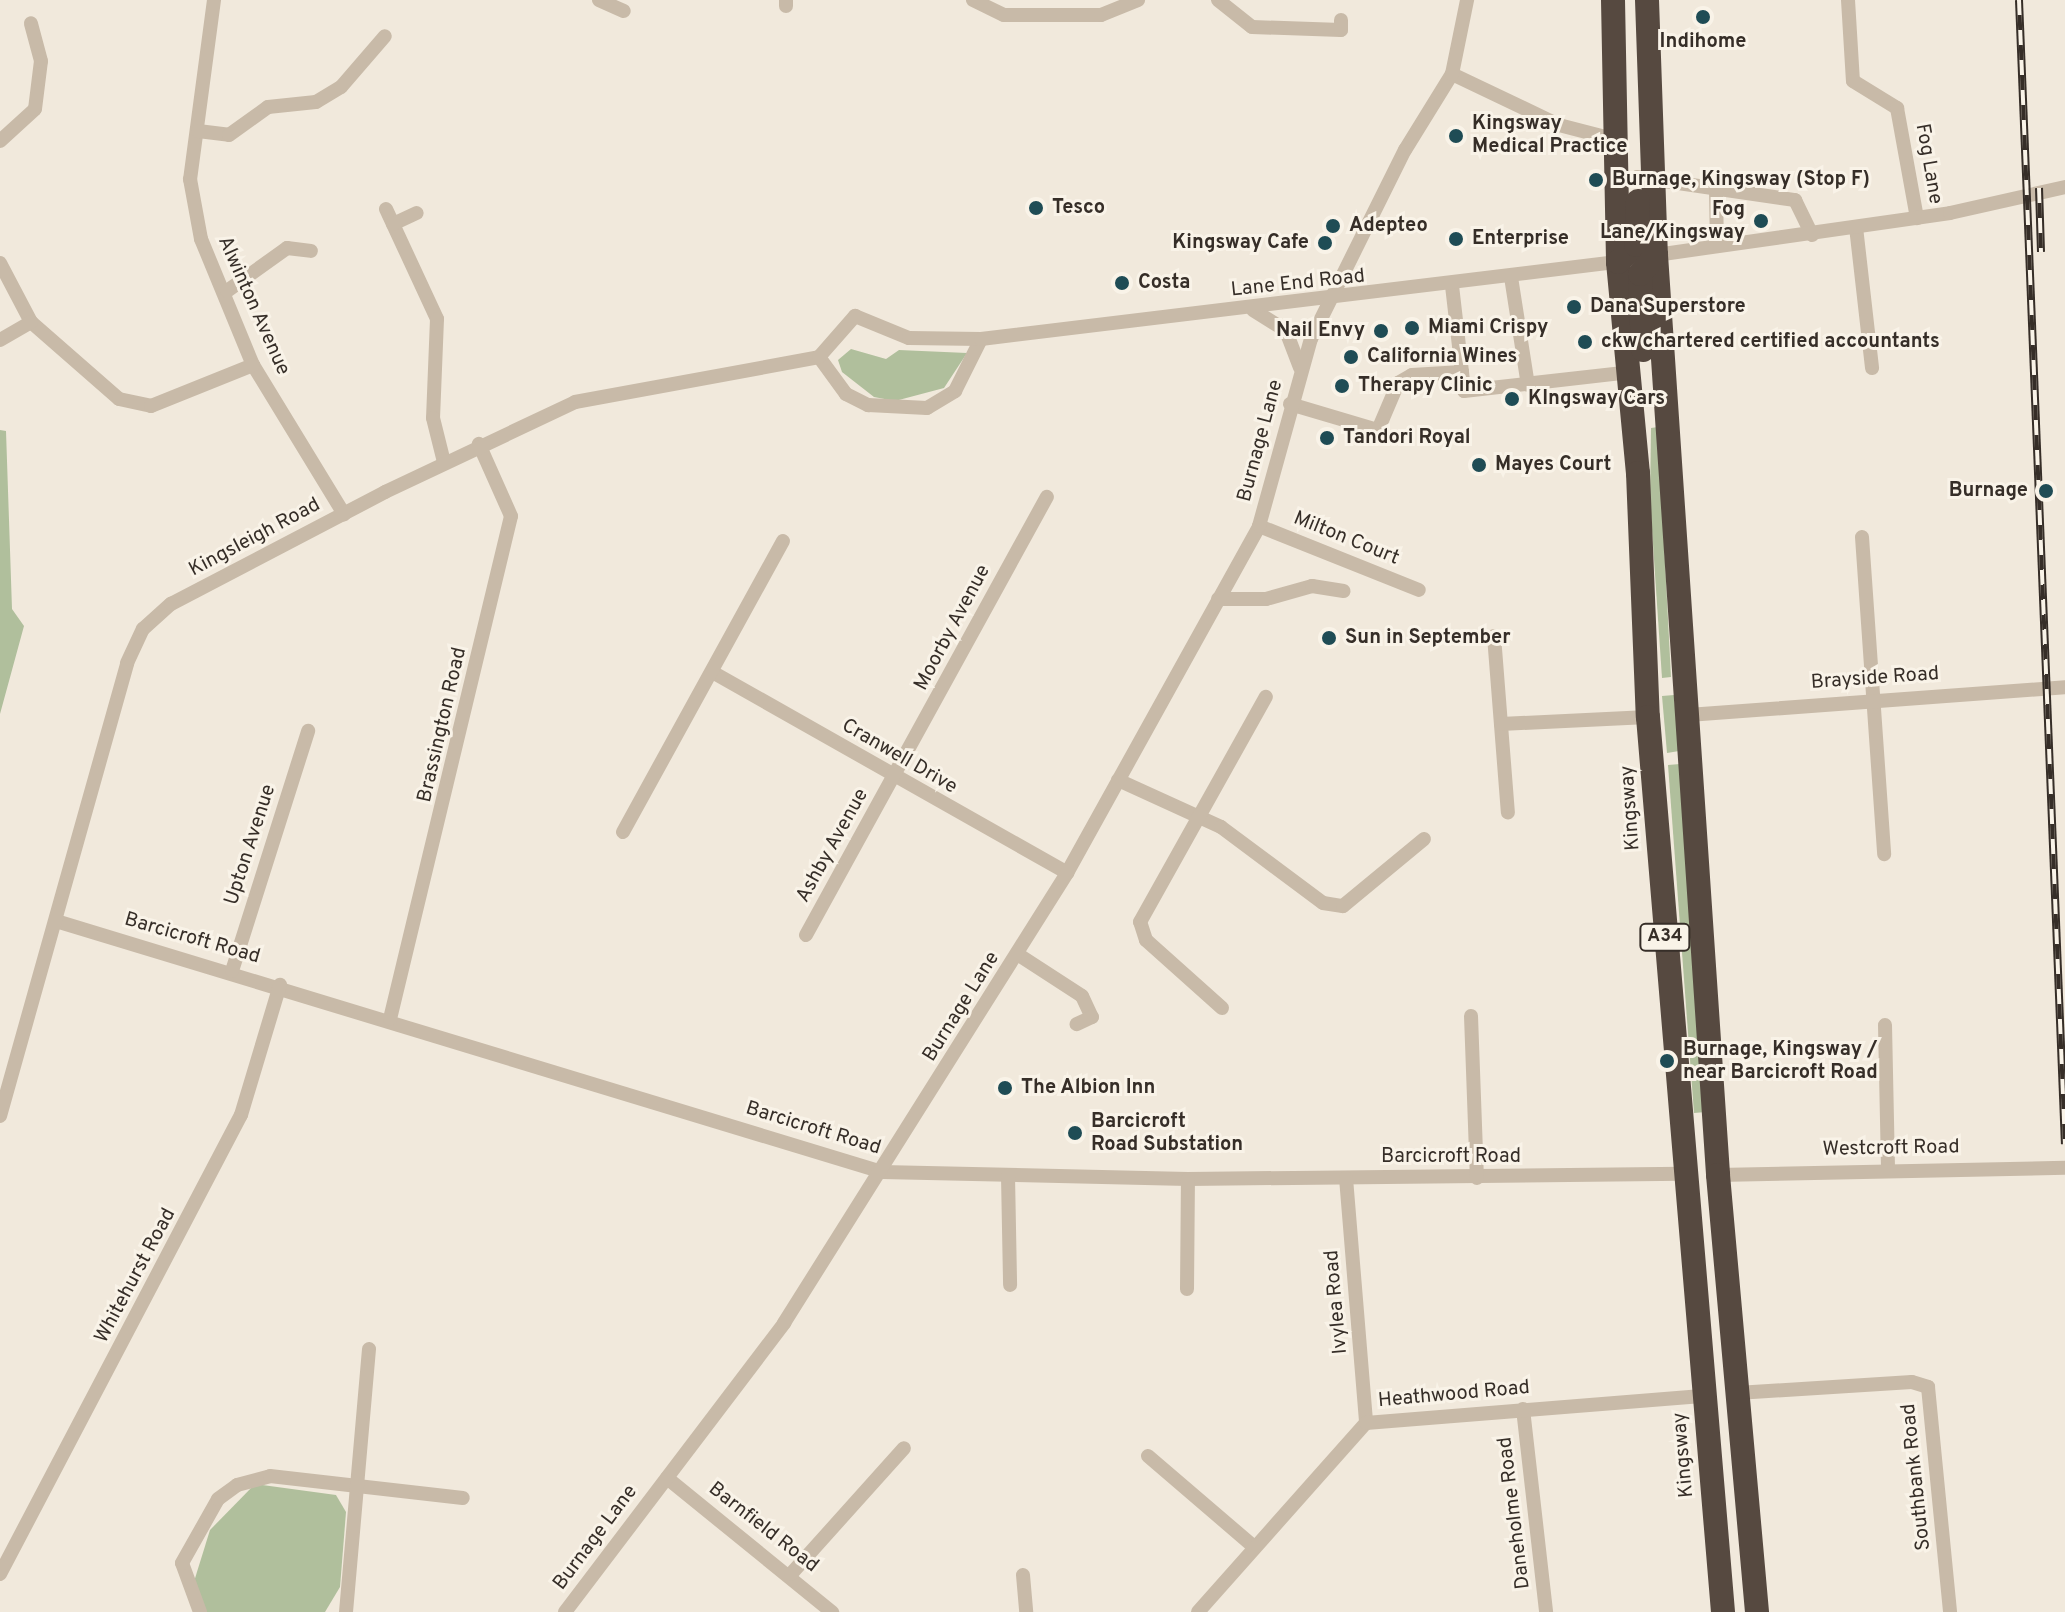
<!DOCTYPE html>
<style>
body{margin:0}
#map{position:relative;width:2065px;height:1612px;overflow:hidden;background:#f1e9dc;font-family:Overpass,sans-serif}
div>[style]{position:absolute}
.green>*{inset:0;background:#b0bf9c}
.street>*{height:14px;margin:-7px;padding:0 7px;transform-origin:7px;border-radius:7px;background:#c8baa8}
.highway>*{height:24px;margin:-12px;padding:0 12px;transform-origin:12px;border-radius:12px;background:#564940}
.rail>*{height:8px;margin-top:-4px;transform-origin:0;background:repeating-linear-gradient(90deg,#f9f3e8 0 15px,#362e28 0 30px);box-sizing:border-box;border-block:2px solid #362e28}
.dots>*{width:22px;height:22px;translate:-50% -50%;box-sizing:border-box;border:4px solid #f9f3e8;border-radius:50%}
span{translate:-50% -50%;white-space:nowrap;text-align:center;line-height:1.15;-webkit-text-stroke:6px #f9f3e8;paint-order:stroke}
.shield-label span{padding:2px 6px;background:#f9f3e8;border:2px solid;border-radius:6px;-webkit-text-stroke-width:0}
.shield-label{font-size:18px;color:#362e28;font-weight:700}
.poi-label{font-size:20px;color:#362e28;font-weight:700}
.left{translate:0 -50%;text-align:left}
.right{translate:-100% -50%;text-align:right}
.street-label{font-size:20px;color:#362e28}
</style>
<div id="map">
<div class="green">
<div style="clip-path:polygon(851px 349px,886px 359px,899px 350px,967px 353px,944px 388px,895px 401px,874px 397px,842px 372px,838px 360px)"></div>
<div style="clip-path:polygon(1658px 427px,1671px 677px,1662px 678px,1650px 500px,1651px 428px)"></div>
<div style="clip-path:polygon(0 430px,6px 431px,12px 609px,24px 626px,0 714px)"></div>
<div style="clip-path:polygon(1674px 695px,1679px 751px,1667px 753px,1662px 696px)"></div>
<div style="clip-path:polygon(1680px 764px,1706px 1112px,1694px 1113px,1668px 765px)"></div>
<div style="clip-path:polygon(255px 1484px,336px 1495px,346px 1512px,340px 1587px,325px 1612px,206px 1612px,192px 1588px,210px 1530px)"></div>
</div>
<div class="street">
<div style="left:214px;top:0;width:181px;rotate:97.6deg"></div>
<div style="left:190px;top:179px;width:61px;rotate:79.6deg"></div>
<div style="left:201px;top:239px;width:136px;rotate:67.6deg"></div>
<div style="left:253px;top:365px;width:175px;rotate:58.6deg"></div>
<div style="left:599px;top:0;width:27px;rotate:24deg"></div>
<div style="left:786px;top:0;width:6px;rotate:90deg"></div>
<div style="left:973px;top:0;width:34px;rotate:26deg"></div>
<div style="left:1004px;top:15px;width:97px"></div>
<div style="left:1101px;top:15px;width:40px;rotate:-22deg"></div>
<div style="left:1218px;top:0;width:43px;rotate:38.5deg"></div>
<div style="left:1252px;top:27px;width:89px;rotate:1.9deg"></div>
<div style="left:1341px;top:30px;width:10px;rotate:-90deg"></div>
<div style="left:1848px;top:0;width:81px;rotate:86.5deg"></div>
<div style="left:1853px;top:81px;width:52px;rotate:31.5deg"></div>
<div style="left:1897px;top:108px;width:112px;rotate:79.7deg"></div>
<div style="left:1452px;top:74px;width:119px;rotate:25.5deg"></div>
<div style="left:1559px;top:125px;width:56px;rotate:14.5deg"></div>
<div style="left:198px;top:131px;width:31px;rotate:7deg"></div>
<div style="left:229px;top:135px;width:48px;rotate:-35.7deg"></div>
<div style="left:268px;top:107px;width:48px;rotate:-5.9deg"></div>
<div style="left:316px;top:102px;width:29px;rotate:-31deg"></div>
<div style="left:341px;top:87px;width:67px;rotate:-49.2deg"></div>
<div style="left:0;top:141px;width:47px;rotate:-42.4deg"></div>
<div style="left:35px;top:109px;width:48px;rotate:-82.9deg"></div>
<div style="left:41px;top:61px;width:39px;rotate:-105deg"></div>
<div style="left:1637px;top:177px;width:160px;rotate:8.3deg"></div>
<div style="left:1795px;top:200px;width:39px;rotate:64deg"></div>
<div style="left:1716px;top:190px;width:56px;rotate:89deg"></div>
<div style="left:386px;top:209px;width:121px;rotate:65.1deg"></div>
<div style="left:437px;top:319px;width:99px;rotate:92.3deg"></div>
<div style="left:433px;top:418px;width:45px;rotate:76deg"></div>
<div style="left:393px;top:224px;width:26px;rotate:-25deg"></div>
<div style="left:1856px;top:227px;width:142px;rotate:83.5deg"></div>
<div style="left:1649px;top:256px;width:304px;rotate:-8.1deg"></div>
<div style="left:1950px;top:213px;width:118px;rotate:-12.7deg"></div>
<div style="left:0;top:263px;width:67px;rotate:62.3deg"></div>
<div style="left:31px;top:322px;width:117px;rotate:41.2deg"></div>
<div style="left:119px;top:399px;width:33px;rotate:12deg"></div>
<div style="left:151px;top:406px;width:110px;rotate:-21.9deg"></div>
<div style="left:1511px;top:277px;width:109px;rotate:81.1deg"></div>
<div style="left:227px;top:291px;width:74px;rotate:-35.6deg"></div>
<div style="left:287px;top:248px;width:24px;rotate:7deg"></div>
<div style="left:1253px;top:310px;width:39px;rotate:32deg"></div>
<div style="left:1286px;top:331px;width:39px;rotate:69deg"></div>
<div style="left:0;top:340px;width:36px;rotate:-30deg"></div>
<div style="left:819px;top:357px;width:46px;rotate:53.9deg"></div>
<div style="left:846px;top:394px;width:25px;rotate:27deg"></div>
<div style="left:868px;top:405px;width:59px;rotate:2.9deg"></div>
<div style="left:927px;top:408px;width:33px;rotate:-31deg"></div>
<div style="left:955px;top:391px;width:58px;rotate:-63.4deg"></div>
<div style="left:1462px;top:372px;width:19px;rotate:84deg"></div>
<div style="left:1464px;top:391px;width:167px;rotate:-6.5deg"></div>
<div style="left:1290px;top:404px;width:92px;rotate:16.5deg"></div>
<div style="left:1378px;top:430px;width:51px;rotate:-66.9deg"></div>
<div style="left:1398px;top:383px;width:16px;rotate:-30deg"></div>
<div style="left:1412px;top:375px;width:50px;rotate:-3.4deg"></div>
<div style="left:1462px;top:372px;width:88px;rotate:-96.6deg"></div>
<div style="left:1259px;top:526px;width:172px;rotate:21.8deg"></div>
<div style="left:1862px;top:537px;width:318px;rotate:86deg"></div>
<div style="left:1218px;top:599px;width:48px"></div>
<div style="left:1266px;top:599px;width:48px;rotate:-15.8deg"></div>
<div style="left:1312px;top:586px;width:32px;rotate:9deg"></div>
<div style="left:1494px;top:636px;width:177px;rotate:85.5deg"></div>
<div style="left:714px;top:673px;width:406px;rotate:29.5deg"></div>
<div style="left:1688px;top:715px;width:378px;rotate:-4.2deg"></div>
<div style="left:1501px;top:724px;width:147px;rotate:-2.7deg"></div>
<div style="left:1118px;top:780px;width:113px;rotate:24.5deg"></div>
<div style="left:1221px;top:827px;width:127px;rotate:36.7deg"></div>
<div style="left:1323px;top:903px;width:20px;rotate:9deg"></div>
<div style="left:1343px;top:906px;width:105px;rotate:-39.6deg"></div>
<div style="left:623px;top:832px;width:332px;rotate:-61.2deg"></div>
<div style="left:56px;top:921px;width:863px;rotate:16.9deg"></div>
<div style="left:882px;top:1172px;width:306px;rotate:1.3deg"></div>
<div style="left:1188px;top:1179px;width:495px;rotate:-0.6deg"></div>
<div style="left:806px;top:935px;width:500px;rotate:-61.2deg"></div>
<div style="left:1019px;top:955px;width:75px;rotate:33.1deg"></div>
<div style="left:1082px;top:996px;width:23px;rotate:65deg"></div>
<div style="left:1092px;top:1017px;width:17px;rotate:155deg"></div>
<div style="left:232px;top:971px;width:252px;rotate:-72.4deg"></div>
<div style="left:1222px;top:1008px;width:102px;rotate:-138.2deg"></div>
<div style="left:1146px;top:940px;width:19px;rotate:-108deg"></div>
<div style="left:1140px;top:922px;width:258px;rotate:-60.8deg"></div>
<div style="left:1471px;top:1016px;width:162px;rotate:87.9deg"></div>
<div style="left:390px;top:1019px;width:517px;rotate:-76.47deg"></div>
<div style="left:511px;top:516px;width:79px;rotate:-114deg"></div>
<div style="left:1885px;top:1025px;width:141px;rotate:88.8deg"></div>
<div style="left:0;top:1116px;width:470px;rotate:-74.3deg"></div>
<div style="left:127px;top:663px;width:38px;rotate:-65deg"></div>
<div style="left:143px;top:629px;width:38px;rotate:-42deg"></div>
<div style="left:171px;top:604px;width:242px;rotate:-27.6deg"></div>
<div style="left:385px;top:492px;width:210px;rotate:-25.3deg"></div>
<div style="left:575px;top:402px;width:248px;rotate:-10.4deg"></div>
<div style="left:819px;top:357px;width:55px;rotate:-48.7deg"></div>
<div style="left:855px;top:316px;width:58px;rotate:22.2deg"></div>
<div style="left:909px;top:338px;width:72px;rotate:0.8deg"></div>
<div style="left:981px;top:339px;width:649px;rotate:-6.91deg"></div>
<div style="left:1718px;top:1175px;width:347px;rotate:-1.2deg"></div>
<div style="left:1008px;top:1176px;width:109px;rotate:88.9deg"></div>
<div style="left:1346px;top:1178px;width:246px;rotate:85.3deg"></div>
<div style="left:1187px;top:1289px;width:110px;rotate:-89.5deg"></div>
<div style="left:1737px;top:1393px;width:175px;rotate:-3.6deg"></div>
<div style="left:1912px;top:1382px;width:17px;rotate:17deg"></div>
<div style="left:1928px;top:1387px;width:226px;rotate:84.4deg"></div>
<div style="left:1523px;top:1409px;width:204px;rotate:83.5deg"></div>
<div style="left:1148px;top:1456px;width:140px;rotate:40.6deg"></div>
<div style="left:667px;top:1478px;width:213px;rotate:39.1deg"></div>
<div style="left:0;top:1574px;width:518px;rotate:-62.3deg"></div>
<div style="left:241px;top:1115px;width:136px;rotate:-73.3deg"></div>
<div style="left:791px;top:1574px;width:169px;rotate:-48.1deg"></div>
<div style="left:1023px;top:1575px;width:37px;rotate:85deg"></div>
<div style="left:200px;top:1612px;width:52px;rotate:-110.2deg"></div>
<div style="left:182px;top:1563px;width:73px;rotate:-60.6deg"></div>
<div style="left:218px;top:1499px;width:24px;rotate:-36deg"></div>
<div style="left:237px;top:1485px;width:34px;rotate:-15deg"></div>
<div style="left:270px;top:1476px;width:194px;rotate:6.5deg"></div>
<div style="left:346px;top:1612px;width:264px;rotate:-85deg"></div>
<div style="left:565px;top:1612px;width:363px;rotate:-52.8deg"></div>
<div style="left:784px;top:1323px;width:532px;rotate:-57.83deg"></div>
<div style="left:1067px;top:873px;width:397px;rotate:-61deg"></div>
<div style="left:1259px;top:526px;width:194px;rotate:-74.5deg"></div>
<div style="left:1311px;top:339px;width:211px;rotate:-63.6deg"></div>
<div style="left:1405px;top:150px;width:89px;rotate:-58.3deg"></div>
<div style="left:1452px;top:74px;width:76px;rotate:-78.5deg"></div>
<div style="left:1198px;top:1612px;width:253px;rotate:-48.4deg"></div>
<div style="left:1366px;top:1423px;width:337px;rotate:-4.6deg"></div>
</div>
<div class="highway">
<div style="left:1613px;top:0;width:262px;rotate:88.9deg"></div>
<div style="left:1618px;top:262px;width:212px;rotate:84.6deg"></div>
<div style="left:1638px;top:473px;width:244px;rotate:87.7deg"></div>
<div style="left:1648px;top:717px;width:898px;rotate:85.21deg"></div>
<div style="left:1647px;top:0;width:255px;rotate:88deg"></div>
<div style="left:1656px;top:255px;width:922px;rotate:86.14deg"></div>
<div style="left:1718px;top:1175px;width:439px;rotate:84.9deg"></div>
<div style="left:1618px;top:262px;width:25px;rotate:-43deg"></div>
<div style="left:1636px;top:245px;width:44px;rotate:-87.4deg"></div>
<div style="left:1643px;top:350px;width:76px;rotate:-92.3deg"></div>
<div style="left:1640px;top:274px;width:25px;rotate:-50deg"></div>
</div>
<div class="rail">
<div style="left:2019px;top:0;width:1145px;rotate:87.7deg"></div>
<div style="left:2039px;top:188px;width:64px;rotate:88.2deg"></div>
</div>
<div class="dots">
<div style="left:1703px;top:17px;background:#1f4c55"></div>
<div style="left:1456px;top:136px;background:#1f4c55"></div>
<div style="left:1596px;top:180px;background:#1f4c55"></div>
<div style="left:1036px;top:208px;background:#1f4c55"></div>
<div style="left:1761px;top:221px;background:#1f4c55"></div>
<div style="left:1333px;top:226px;background:#1f4c55"></div>
<div style="left:1456px;top:239px;background:#1f4c55"></div>
<div style="left:1325px;top:243px;background:#1f4c55"></div>
<div style="left:1122px;top:283px;background:#1f4c55"></div>
<div style="left:1574px;top:307px;background:#1f4c55"></div>
<div style="left:1412px;top:328px;background:#1f4c55"></div>
<div style="left:1381px;top:331px;background:#1f4c55"></div>
<div style="left:1585px;top:342px;background:#1f4c55"></div>
<div style="left:1351px;top:357px;background:#1f4c55"></div>
<div style="left:1342px;top:386px;background:#1f4c55"></div>
<div style="left:1512px;top:399px;background:#1f4c55"></div>
<div style="left:1327px;top:438px;background:#1f4c55"></div>
<div style="left:1479px;top:465px;background:#1f4c55"></div>
<div style="left:2046px;top:491px;background:#1f4c55"></div>
<div style="left:1329px;top:638px;background:#1f4c55"></div>
<div style="left:1667px;top:1061px;background:#1f4c55"></div>
<div style="left:1005px;top:1088px;background:#1f4c55"></div>
<div style="left:1075px;top:1133px;background:#1f4c55"></div>
</div>
<div class="shield-label">
<span style="left:1665px;top:937px">A34</span>
</div>
<div class="poi-label">
<span style="left:1703px;top:42px">Indihome</span>
<span class="left" style="left:1472px;top:136px">Kingsway<br>Medical Practice</span>
<span class="left" style="left:1612px;top:180px">Burnage, Kingsway (Stop F)</span>
<span class="left" style="left:1052px;top:208px">Tesco</span>
<span class="right" style="left:1745px;top:222px">Fog<br>Lane/Kingsway</span>
<span class="left" style="left:1349px;top:226px">Adepteo</span>
<span class="left" style="left:1472px;top:239px">Enterprise</span>
<span class="right" style="left:1309px;top:243px">Kingsway Cafe</span>
<span class="left" style="left:1138px;top:283px">Costa</span>
<span class="left" style="left:1590px;top:307px">Dana Superstore</span>
<span class="left" style="left:1428px;top:328px">Miami Crispy</span>
<span class="right" style="left:1365px;top:331px">Nail Envy</span>
<span class="left" style="left:1601px;top:342px">ckw chartered certified accountants</span>
<span class="left" style="left:1367px;top:357px">California Wines</span>
<span class="left" style="left:1358px;top:386px">Therapy Clinic</span>
<span class="left" style="left:1528px;top:399px">KIngsway Cars</span>
<span class="left" style="left:1343px;top:438px">Tandori Royal</span>
<span class="left" style="left:1495px;top:465px">Mayes Court</span>
<span class="right" style="left:2028px;top:491px">Burnage</span>
<span class="left" style="left:1345px;top:638px">Sun in September</span>
<span class="left" style="left:1683px;top:1062px">Burnage, Kingsway /<br>near Barcicroft Road</span>
<span class="left" style="left:1021px;top:1088px">The Albion Inn</span>
<span class="left" style="left:1091px;top:1134px">Barcicroft<br>Road Substation</span>
</div>
<div class="street-label">
<span style="left:1928px;top:164px;rotate:80deg">Fog Lane</span>
<span style="left:1298px;top:284px;rotate:-6deg">Lane End Road</span>
<span style="left:253px;top:306px;rotate:66deg">Alwinton Avenue</span>
<span style="left:1261px;top:441px;rotate:-75deg">Burnage Lane</span>
<span style="left:255px;top:538px;rotate:-28deg">Kingsleigh Road</span>
<span style="left:1346px;top:539px;rotate:22deg">Milton Court</span>
<span style="left:953px;top:628px;rotate:-62deg">Moorby Avenue</span>
<span style="left:1875px;top:679px;rotate:-4deg">Brayside Road</span>
<span style="left:443px;top:725px;rotate:-77deg">Brassington Road</span>
<span style="left:899px;top:757px;rotate:30deg">Cranwell Drive</span>
<span style="left:1631px;top:808px;rotate:-94deg">Kingsway</span>
<span style="left:251px;top:845px;rotate:-72deg">Upton Avenue</span>
<span style="left:833px;top:846px;rotate:-61deg">Ashby Avenue</span>
<span style="left:192px;top:939px;rotate:16deg">Barcicroft Road</span>
<span style="left:962px;top:1007px;rotate:-58deg">Burnage Lane</span>
<span style="left:813px;top:1129px;rotate:17deg">Barcicroft Road</span>
<span style="left:1891px;top:1149px;rotate:-1deg">Westcroft Road</span>
<span style="left:1451px;top:1157px">Barcicroft Road</span>
<span style="left:136px;top:1276px;rotate:-62deg">Whitehurst Road</span>
<span style="left:1337px;top:1302px;rotate:-95deg">Ivylea Road</span>
<span style="left:1454px;top:1395px;rotate:-5deg">Heathwood Road</span>
<span style="left:1684px;top:1455px;rotate:-95deg">Kingsway</span>
<span style="left:1917px;top:1477px;rotate:-96deg">Southbank Road</span>
<span style="left:1515px;top:1513px;rotate:-97deg">Daneholme Road</span>
<span style="left:763px;top:1528px;rotate:38deg">Barnfield Road</span>
<span style="left:596px;top:1538px;rotate:-53deg">Burnage Lane</span>
</div>
</div>
